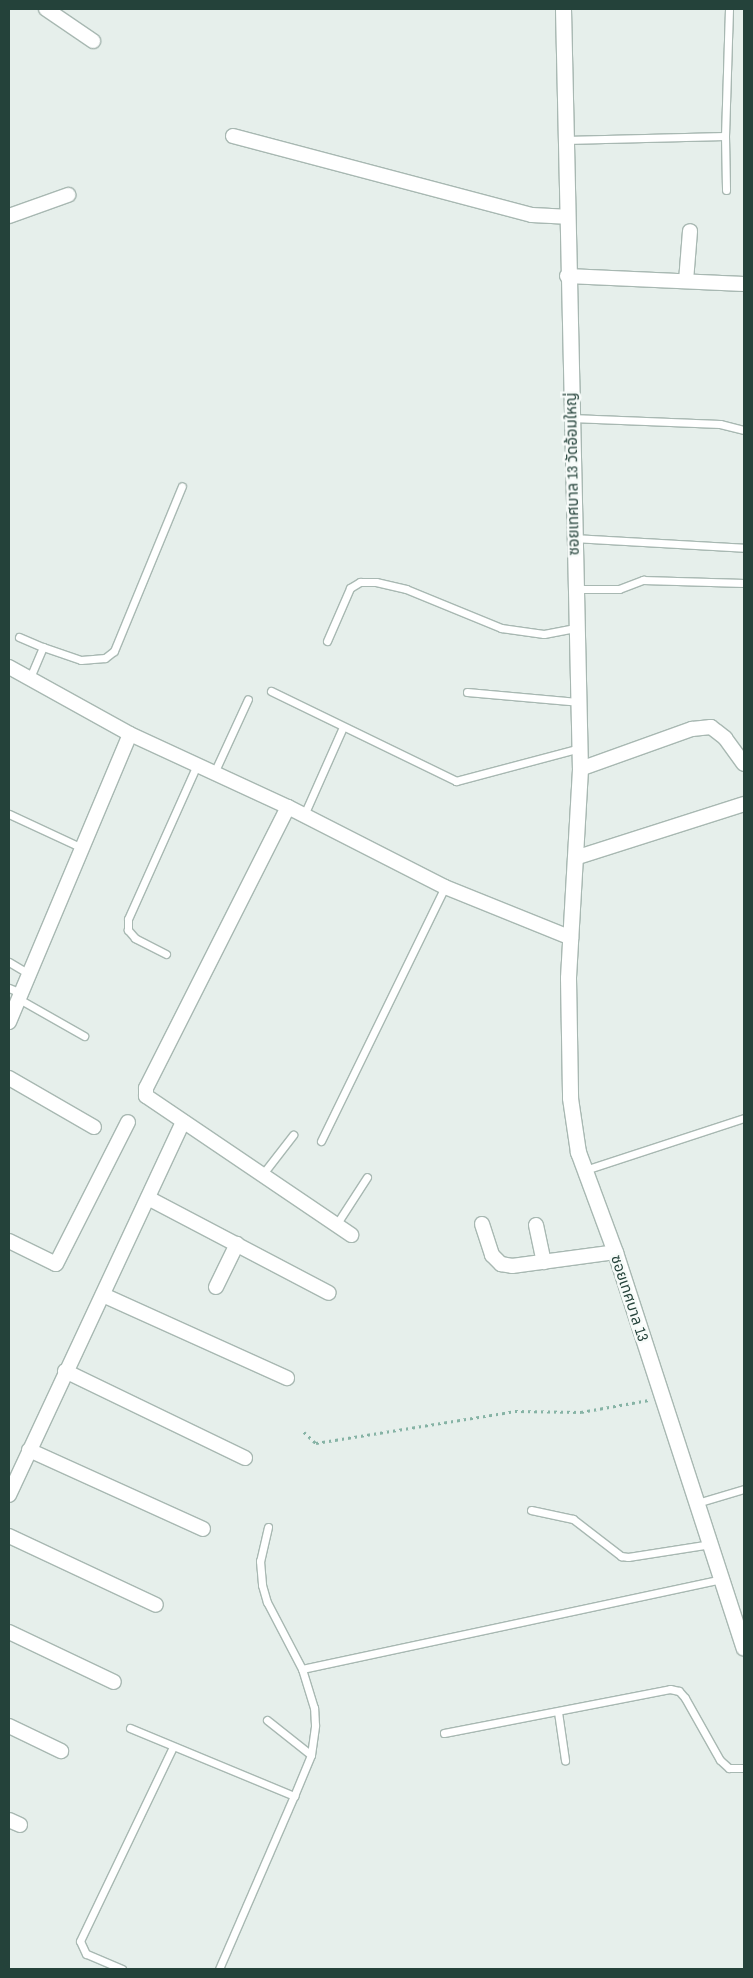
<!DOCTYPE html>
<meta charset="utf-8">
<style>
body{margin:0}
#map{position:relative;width:753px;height:1978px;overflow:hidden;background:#e6efeb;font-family:"Archivo Narrow","Noto Sans Thai",sans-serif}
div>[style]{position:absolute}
.path>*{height:2.5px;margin-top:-1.25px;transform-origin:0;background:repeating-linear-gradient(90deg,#86b3a5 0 2.5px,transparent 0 6.5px)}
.roads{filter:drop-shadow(1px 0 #a8b8b2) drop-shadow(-1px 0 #a8b8b2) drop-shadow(0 1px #a8b8b2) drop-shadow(0 -1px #a8b8b2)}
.lane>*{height:7px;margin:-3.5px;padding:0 3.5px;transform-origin:3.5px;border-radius:3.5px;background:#fff}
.street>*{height:14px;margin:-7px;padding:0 7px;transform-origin:7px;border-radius:7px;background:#fff}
.secondary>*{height:15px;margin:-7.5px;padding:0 7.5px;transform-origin:7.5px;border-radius:7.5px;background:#fff}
span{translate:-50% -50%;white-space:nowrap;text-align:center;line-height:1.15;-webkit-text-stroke:5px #f7fbf9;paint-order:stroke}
.street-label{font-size:15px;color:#24423a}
.frame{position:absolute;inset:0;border:10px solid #24423a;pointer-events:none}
</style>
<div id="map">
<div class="path">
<div style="left:304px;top:1432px;width:16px;rotate:43deg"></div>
<div style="left:316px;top:1443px;width:202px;rotate:-9.1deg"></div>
<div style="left:515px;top:1411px;width:66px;rotate:0.9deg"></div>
<div style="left:581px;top:1412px;width:69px;rotate:-10deg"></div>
</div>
<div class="roads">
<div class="lane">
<div style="left:725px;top:136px;width:127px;rotate:-88.2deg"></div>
<div style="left:565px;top:140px;width:160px;rotate:-1.4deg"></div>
<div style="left:725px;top:136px;width:54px;rotate:88.9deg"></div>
<div style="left:571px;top:418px;width:149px;rotate:2.3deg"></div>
<div style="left:720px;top:424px;width:25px;rotate:14deg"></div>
<div style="left:573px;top:538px;width:171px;rotate:3.3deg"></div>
<div style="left:575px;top:589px;width:44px"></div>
<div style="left:619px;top:589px;width:26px;rotate:-21deg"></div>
<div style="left:643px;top:580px;width:101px;rotate:1.7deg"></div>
<div style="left:19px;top:637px;width:26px;rotate:23deg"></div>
<div style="left:43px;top:647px;width:34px;rotate:113deg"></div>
<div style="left:327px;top:641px;width:58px;rotate:-66.5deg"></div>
<div style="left:350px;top:588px;width:12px;rotate:-31deg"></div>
<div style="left:360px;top:582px;width:16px"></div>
<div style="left:376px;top:582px;width:31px;rotate:13deg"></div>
<div style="left:406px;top:589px;width:103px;rotate:22.3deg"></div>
<div style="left:501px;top:628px;width:43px;rotate:7.9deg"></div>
<div style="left:544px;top:634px;width:33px;rotate:-11deg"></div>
<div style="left:43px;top:647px;width:40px;rotate:18.9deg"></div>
<div style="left:81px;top:660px;width:24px;rotate:-5deg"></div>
<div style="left:105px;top:658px;width:11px;rotate:-38deg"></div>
<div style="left:114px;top:651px;width:178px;rotate:-67.6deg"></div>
<div style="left:271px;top:691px;width:206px;rotate:25.9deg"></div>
<div style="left:456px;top:781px;width:128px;rotate:-14.9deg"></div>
<div style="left:467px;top:692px;width:111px;rotate:5.1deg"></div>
<div style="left:214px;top:773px;width:81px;rotate:-65.3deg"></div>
<div style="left:9px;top:814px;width:78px;rotate:24.9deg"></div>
<div style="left:304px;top:815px;width:96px;rotate:-66.1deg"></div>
<div style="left:166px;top:954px;width:35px;rotate:-153deg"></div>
<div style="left:135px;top:938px;width:11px;rotate:-131deg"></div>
<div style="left:128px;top:930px;width:11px;rotate:-90deg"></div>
<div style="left:128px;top:919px;width:169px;rotate:-65.9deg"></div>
<div style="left:9px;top:962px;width:23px;rotate:31deg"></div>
<div style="left:9px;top:988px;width:13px;rotate:23deg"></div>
<div style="left:19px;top:999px;width:75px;rotate:29.6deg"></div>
<div style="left:321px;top:1141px;width:283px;rotate:-64deg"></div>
<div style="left:585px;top:1170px;width:167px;rotate:-18.1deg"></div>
<div style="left:262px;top:1175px;width:51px;rotate:-52.2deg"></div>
<div style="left:336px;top:1225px;width:57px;rotate:-57.1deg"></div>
<div style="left:697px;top:1503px;width:49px;rotate:-16.6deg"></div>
<div style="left:531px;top:1510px;width:43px;rotate:12.1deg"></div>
<div style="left:573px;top:1519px;width:61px;rotate:37.6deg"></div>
<div style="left:621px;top:1556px;width:7px;rotate:8deg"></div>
<div style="left:628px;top:1557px;width:84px;rotate:-8.9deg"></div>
<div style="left:268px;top:1527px;width:35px;rotate:103deg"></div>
<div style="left:260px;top:1561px;width:24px;rotate:85deg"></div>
<div style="left:262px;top:1585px;width:18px;rotate:74deg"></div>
<div style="left:267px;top:1602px;width:76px;rotate:62.4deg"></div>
<div style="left:558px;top:1712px;width:49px;rotate:81.7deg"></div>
<div style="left:267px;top:1720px;width:56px;rotate:38.5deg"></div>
<div style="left:130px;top:1728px;width:178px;rotate:22.5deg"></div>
<div style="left:294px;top:1796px;width:44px;rotate:-67.5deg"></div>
<div style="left:311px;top:1755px;width:30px;rotate:-82deg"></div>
<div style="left:315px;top:1725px;width:17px;rotate:-93deg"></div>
<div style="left:314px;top:1708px;width:41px;rotate:-107.1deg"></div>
<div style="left:302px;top:1669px;width:429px;rotate:-12.1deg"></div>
<div style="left:444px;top:1733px;width:230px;rotate:-11deg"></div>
<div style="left:670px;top:1689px;width:9px;rotate:13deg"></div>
<div style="left:679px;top:1691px;width:9px;rotate:49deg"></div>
<div style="left:685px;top:1698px;width:71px;rotate:60.6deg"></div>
<div style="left:720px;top:1760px;width:12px;rotate:42deg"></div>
<div style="left:729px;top:1768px;width:15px"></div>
<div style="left:122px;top:1969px;width:39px;rotate:-157deg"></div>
<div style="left:86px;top:1954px;width:14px;rotate:-115deg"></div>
<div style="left:80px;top:1941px;width:215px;rotate:-64.4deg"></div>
<div style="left:219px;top:1969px;width:189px;rotate:-66.6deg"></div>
</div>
<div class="street">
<div style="left:46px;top:9px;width:57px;rotate:34.2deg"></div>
<div style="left:233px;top:136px;width:309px;rotate:14.8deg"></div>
<div style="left:532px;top:215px;width:34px;rotate:3deg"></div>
<div style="left:9px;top:216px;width:63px;rotate:-19.6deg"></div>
<div style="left:567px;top:276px;width:177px;rotate:2.6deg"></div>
<div style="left:686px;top:281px;width:50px;rotate:-85.4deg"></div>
<div style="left:9px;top:667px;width:138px;rotate:29deg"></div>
<div style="left:130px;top:734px;width:174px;rotate:24.8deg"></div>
<div style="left:288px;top:807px;width:176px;rotate:27deg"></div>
<div style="left:445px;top:887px;width:136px;rotate:22deg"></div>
<div style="left:580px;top:769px;width:119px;rotate:-19.7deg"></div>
<div style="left:692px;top:729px;width:19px;rotate:-6deg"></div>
<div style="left:711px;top:727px;width:18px;rotate:38deg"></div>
<div style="left:725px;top:738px;width:32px;rotate:54deg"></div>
<div style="left:288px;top:807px;width:315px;rotate:116.8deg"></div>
<div style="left:146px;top:1088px;width:8px;rotate:90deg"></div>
<div style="left:146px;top:1096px;width:248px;rotate:34.1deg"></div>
<div style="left:578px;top:857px;width:174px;rotate:-17.7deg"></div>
<div style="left:9px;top:1022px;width:312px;rotate:-67.2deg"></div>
<div style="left:9px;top:1078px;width:98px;rotate:30deg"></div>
<div style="left:148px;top:1198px;width:204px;rotate:27.7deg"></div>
<div style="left:482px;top:1224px;width:33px;rotate:72deg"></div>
<div style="left:492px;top:1255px;width:13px;rotate:45deg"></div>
<div style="left:501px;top:1264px;width:11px;rotate:10deg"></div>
<div style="left:512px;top:1266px;width:104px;rotate:-7.7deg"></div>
<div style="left:536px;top:1225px;width:38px;rotate:78deg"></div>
<div style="left:9px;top:1241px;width:52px;rotate:26.1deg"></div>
<div style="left:56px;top:1264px;width:159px;rotate:-63.1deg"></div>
<div style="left:216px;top:1287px;width:48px;rotate:-64deg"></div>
<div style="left:103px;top:1295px;width:202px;rotate:24.3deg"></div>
<div style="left:65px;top:1371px;width:200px;rotate:25.8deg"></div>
<div style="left:29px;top:1450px;width:191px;rotate:24.4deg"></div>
<div style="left:9px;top:1495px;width:412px;rotate:-65deg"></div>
<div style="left:9px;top:1536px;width:162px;rotate:25.1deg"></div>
<div style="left:9px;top:1632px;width:116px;rotate:25.5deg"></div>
<div style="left:9px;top:1726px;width:58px;rotate:25.7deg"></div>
<div style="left:9px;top:1820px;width:12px;rotate:24deg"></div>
</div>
<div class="secondary">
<div style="left:563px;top:9px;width:760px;rotate:88.72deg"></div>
<div style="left:580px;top:769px;width:209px;rotate:93.3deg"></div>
<div style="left:568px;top:978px;width:120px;rotate:89deg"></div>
<div style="left:570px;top:1098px;width:55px;rotate:81.6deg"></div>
<div style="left:578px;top:1152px;width:107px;rotate:69.7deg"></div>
<div style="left:615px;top:1252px;width:416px;rotate:72deg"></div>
</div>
</div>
<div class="street-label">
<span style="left:572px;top:474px;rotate:-91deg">ซอยเทศบาล 13 วัดอ้อมใหญ่</span>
<span style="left:630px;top:1298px;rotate:72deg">ซอยเทศบาล 13</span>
</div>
<div class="frame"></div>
</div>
